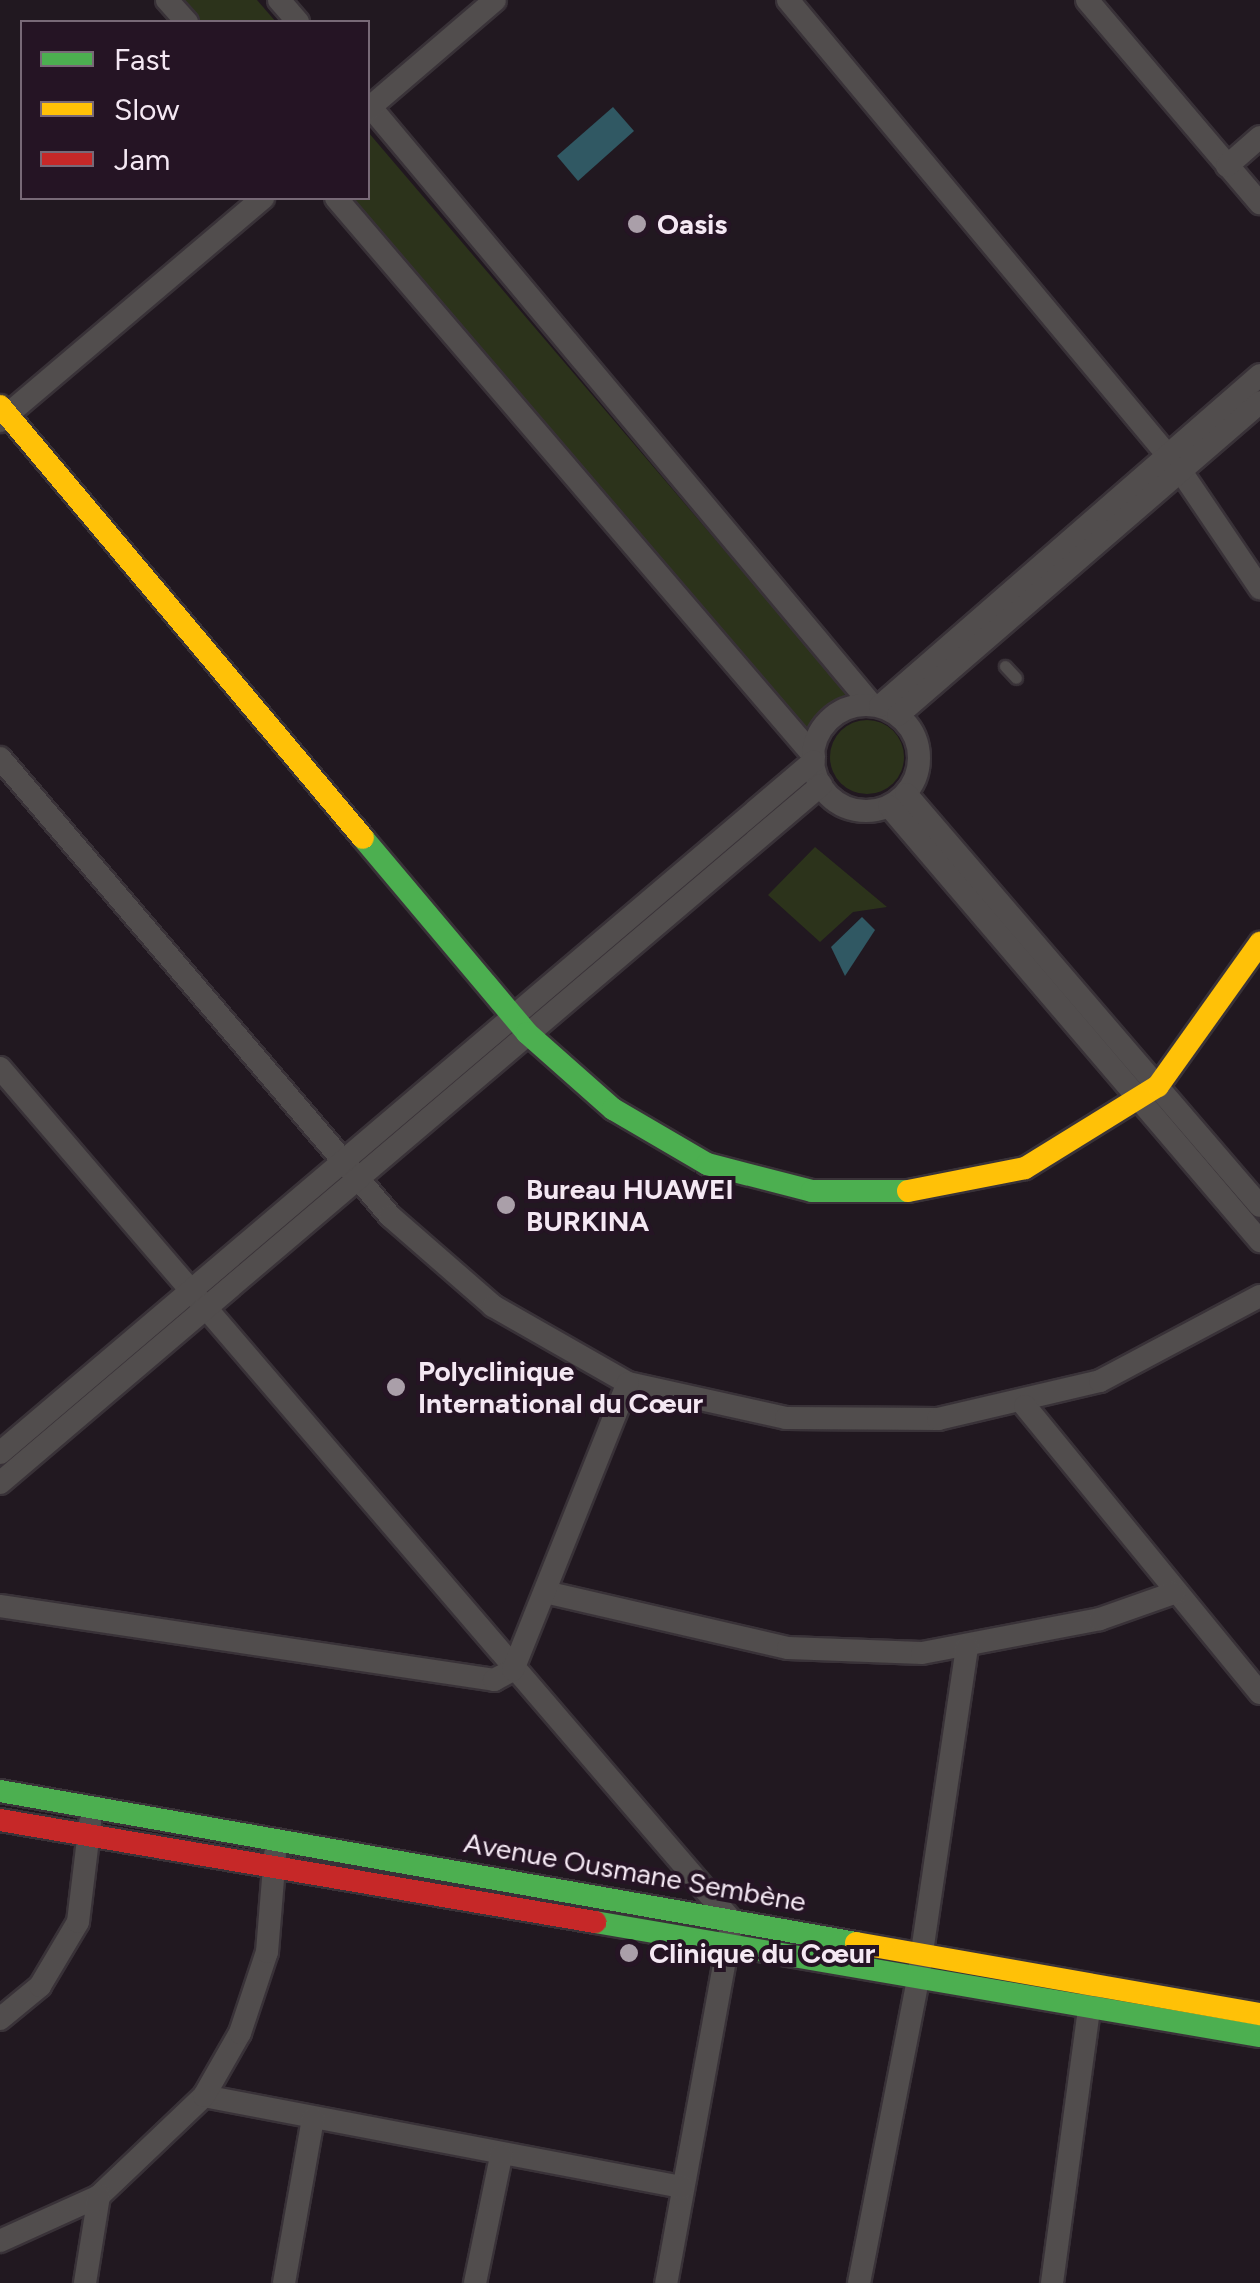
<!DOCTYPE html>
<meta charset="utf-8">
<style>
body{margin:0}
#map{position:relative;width:1260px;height:2283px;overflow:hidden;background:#211820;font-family:Figtree,sans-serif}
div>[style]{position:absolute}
.green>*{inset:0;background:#2c331b}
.round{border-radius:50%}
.water>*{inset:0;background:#305863}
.roads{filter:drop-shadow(2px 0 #393238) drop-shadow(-2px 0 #393238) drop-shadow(0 2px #393238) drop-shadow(0 -2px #393238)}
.lane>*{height:11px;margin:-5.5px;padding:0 5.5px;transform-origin:5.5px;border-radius:5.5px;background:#514d4d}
.street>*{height:22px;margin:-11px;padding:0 11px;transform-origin:11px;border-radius:11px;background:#514d4d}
.street>.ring{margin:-11px;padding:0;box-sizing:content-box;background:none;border:22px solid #514d4d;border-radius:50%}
.fast>*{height:22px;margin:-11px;padding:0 11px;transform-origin:11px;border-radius:11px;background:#4caf50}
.slow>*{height:22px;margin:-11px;padding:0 11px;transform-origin:11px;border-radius:11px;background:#ffc107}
.jam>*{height:22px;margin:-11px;padding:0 11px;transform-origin:11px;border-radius:11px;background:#c62828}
.dots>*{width:28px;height:28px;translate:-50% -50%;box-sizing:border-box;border:5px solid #251424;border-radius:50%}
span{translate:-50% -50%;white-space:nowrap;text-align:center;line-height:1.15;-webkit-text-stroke:8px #251424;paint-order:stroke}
.poi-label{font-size:28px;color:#f4e8f3;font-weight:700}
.left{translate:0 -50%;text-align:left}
.street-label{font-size:28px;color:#f4e8f3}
.legend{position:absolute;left:20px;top:20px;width:350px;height:180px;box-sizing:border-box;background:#251424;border:2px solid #786977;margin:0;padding:12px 18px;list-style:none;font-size:30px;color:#f4e8f3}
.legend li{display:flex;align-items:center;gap:20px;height:50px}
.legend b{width:50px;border:2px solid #786977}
</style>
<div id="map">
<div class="green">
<div style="clip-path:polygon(178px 0,257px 0,276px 22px,198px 22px)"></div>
<div style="clip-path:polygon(368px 132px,842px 688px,846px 694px,801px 736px,341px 198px,368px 198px)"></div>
<div class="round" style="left:830px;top:720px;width:74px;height:74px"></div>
<div style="clip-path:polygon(815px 847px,887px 907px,853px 912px,820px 942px,768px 895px)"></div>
</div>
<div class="water">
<div style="clip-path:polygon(613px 107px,634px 131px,578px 181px,557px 156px)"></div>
<div style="clip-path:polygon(862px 917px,875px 930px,845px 976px,831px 947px)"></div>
</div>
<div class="roads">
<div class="lane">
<div style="left:1005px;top:666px;width:16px;rotate:47deg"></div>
</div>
<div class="street">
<div style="left:167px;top:0;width:30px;rotate:48deg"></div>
<div style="left:279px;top:0;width:29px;rotate:49deg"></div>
<div style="left:788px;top:0;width:612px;rotate:50.17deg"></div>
<div style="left:1180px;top:470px;width:143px;rotate:55.9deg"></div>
<div style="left:1087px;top:0;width:267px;rotate:49.6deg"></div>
<div style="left:368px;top:104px;width:784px;rotate:50.02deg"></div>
<div style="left:368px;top:109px;width:167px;rotate:-40.6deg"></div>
<div style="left:1227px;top:166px;width:44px;rotate:-41.3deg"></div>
<div style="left:336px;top:198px;width:735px;rotate:49.42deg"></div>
<div style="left:0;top:421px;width:345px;rotate:-40.3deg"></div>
<div class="ring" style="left:813px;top:705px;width:84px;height:84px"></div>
<div style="left:880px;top:706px;width:504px;rotate:-41.06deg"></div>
<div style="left:898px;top:715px;width:479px;rotate:-40.8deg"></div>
<div style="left:0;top:758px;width:602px;rotate:49.58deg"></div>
<div style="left:390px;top:1216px;width:137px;rotate:41.1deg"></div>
<div style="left:493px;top:1306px;width:155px;rotate:29.7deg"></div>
<div style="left:628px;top:1383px;width:162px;rotate:12.5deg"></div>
<div style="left:786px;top:1418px;width:152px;rotate:0.4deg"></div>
<div style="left:938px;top:1419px;width:166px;rotate:-13.2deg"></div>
<div style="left:1100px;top:1381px;width:181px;rotate:-28deg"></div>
<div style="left:906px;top:794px;width:543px;rotate:49.33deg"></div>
<div style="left:889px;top:806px;width:572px;rotate:49.54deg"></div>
<div style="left:0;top:1068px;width:1124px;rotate:49.37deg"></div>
<div style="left:732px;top:1921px;width:368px;rotate:100.3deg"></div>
<div style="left:1025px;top:1406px;width:371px;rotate:50.7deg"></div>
<div style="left:0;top:1453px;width:1068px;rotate:-40.37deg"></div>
<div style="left:0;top:1483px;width:1078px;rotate:-40.37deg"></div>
<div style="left:545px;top:1592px;width:249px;rotate:13deg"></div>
<div style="left:788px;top:1648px;width:134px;rotate:2.1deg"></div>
<div style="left:922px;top:1653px;width:181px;rotate:-10.8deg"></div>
<div style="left:1100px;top:1619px;width:78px;rotate:-19.4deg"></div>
<div style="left:0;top:1606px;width:500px;rotate:8.5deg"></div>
<div style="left:494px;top:1680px;width:21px;rotate:-28deg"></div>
<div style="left:513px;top:1670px;width:309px;rotate:-68.2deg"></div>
<div style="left:0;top:2019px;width:52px;rotate:-39.5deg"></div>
<div style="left:40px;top:1986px;width:74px;rotate:-59.3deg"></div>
<div style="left:78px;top:1922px;width:100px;rotate:-83.1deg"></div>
<div style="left:204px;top:2096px;width:487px;rotate:10.8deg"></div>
<div style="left:0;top:2241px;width:109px;rotate:-24.4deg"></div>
<div style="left:99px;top:2196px;width:145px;rotate:-43.6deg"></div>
<div style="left:204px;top:2096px;width:73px;rotate:-60.3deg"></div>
<div style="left:240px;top:2033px;width:85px;rotate:-71.6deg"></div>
<div style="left:267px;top:1952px;width:98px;rotate:-85.3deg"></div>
<div style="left:85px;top:2283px;width:88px;rotate:-80.9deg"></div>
<div style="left:284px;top:2283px;width:167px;rotate:-80deg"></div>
<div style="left:475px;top:2283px;width:130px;rotate:-78.4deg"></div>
<div style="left:859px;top:2283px;width:310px;rotate:-79deg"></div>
<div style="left:918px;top:1979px;width:335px;rotate:-81.6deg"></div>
<div style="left:1052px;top:2283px;width:292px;rotate:-82.3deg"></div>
</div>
<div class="fast">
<div style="left:363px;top:838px;width:255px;rotate:49.9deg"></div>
<div style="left:527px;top:1033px;width:115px;rotate:41.5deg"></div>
<div style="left:613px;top:1109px;width:109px;rotate:30.3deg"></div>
<div style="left:707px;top:1164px;width:108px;rotate:14.4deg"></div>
<div style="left:812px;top:1191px;width:96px"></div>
<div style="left:0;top:1791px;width:869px;rotate:10.07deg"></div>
<div style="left:595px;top:1922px;width:675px;rotate:9.73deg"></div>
</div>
<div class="slow">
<div style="left:0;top:406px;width:564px;rotate:49.96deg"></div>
<div style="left:908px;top:1191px;width:119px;rotate:-11.1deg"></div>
<div style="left:1025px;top:1168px;width:156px;rotate:-31.7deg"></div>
<div style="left:1158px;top:1086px;width:176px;rotate:-54.5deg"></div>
<div style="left:856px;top:1943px;width:410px;rotate:10deg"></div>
</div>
<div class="jam">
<div style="left:0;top:1820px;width:604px;rotate:9.73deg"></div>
</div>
</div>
<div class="dots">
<div style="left:637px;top:224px;background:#aa9fa9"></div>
<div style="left:506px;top:1205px;background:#aa9fa9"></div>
<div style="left:396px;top:1387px;background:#aa9fa9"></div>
<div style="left:629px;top:1953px;background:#aa9fa9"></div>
</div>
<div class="poi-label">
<span class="left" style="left:657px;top:224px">Oasis</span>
<span class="left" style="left:526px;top:1205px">Bureau HUAWEI<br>BURKINA</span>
<span class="left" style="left:418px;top:1387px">Polyclinique<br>International du Cœur</span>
<span class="left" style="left:649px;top:1953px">Clinique du Cœur</span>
</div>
<div class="street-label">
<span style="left:635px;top:1872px;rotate:10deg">Avenue Ousmane Sembène</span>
</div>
<ul class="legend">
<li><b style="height:12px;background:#4caf50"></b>Fast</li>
<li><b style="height:12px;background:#ffc107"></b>Slow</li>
<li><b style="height:12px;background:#c62828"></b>Jam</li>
</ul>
</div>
